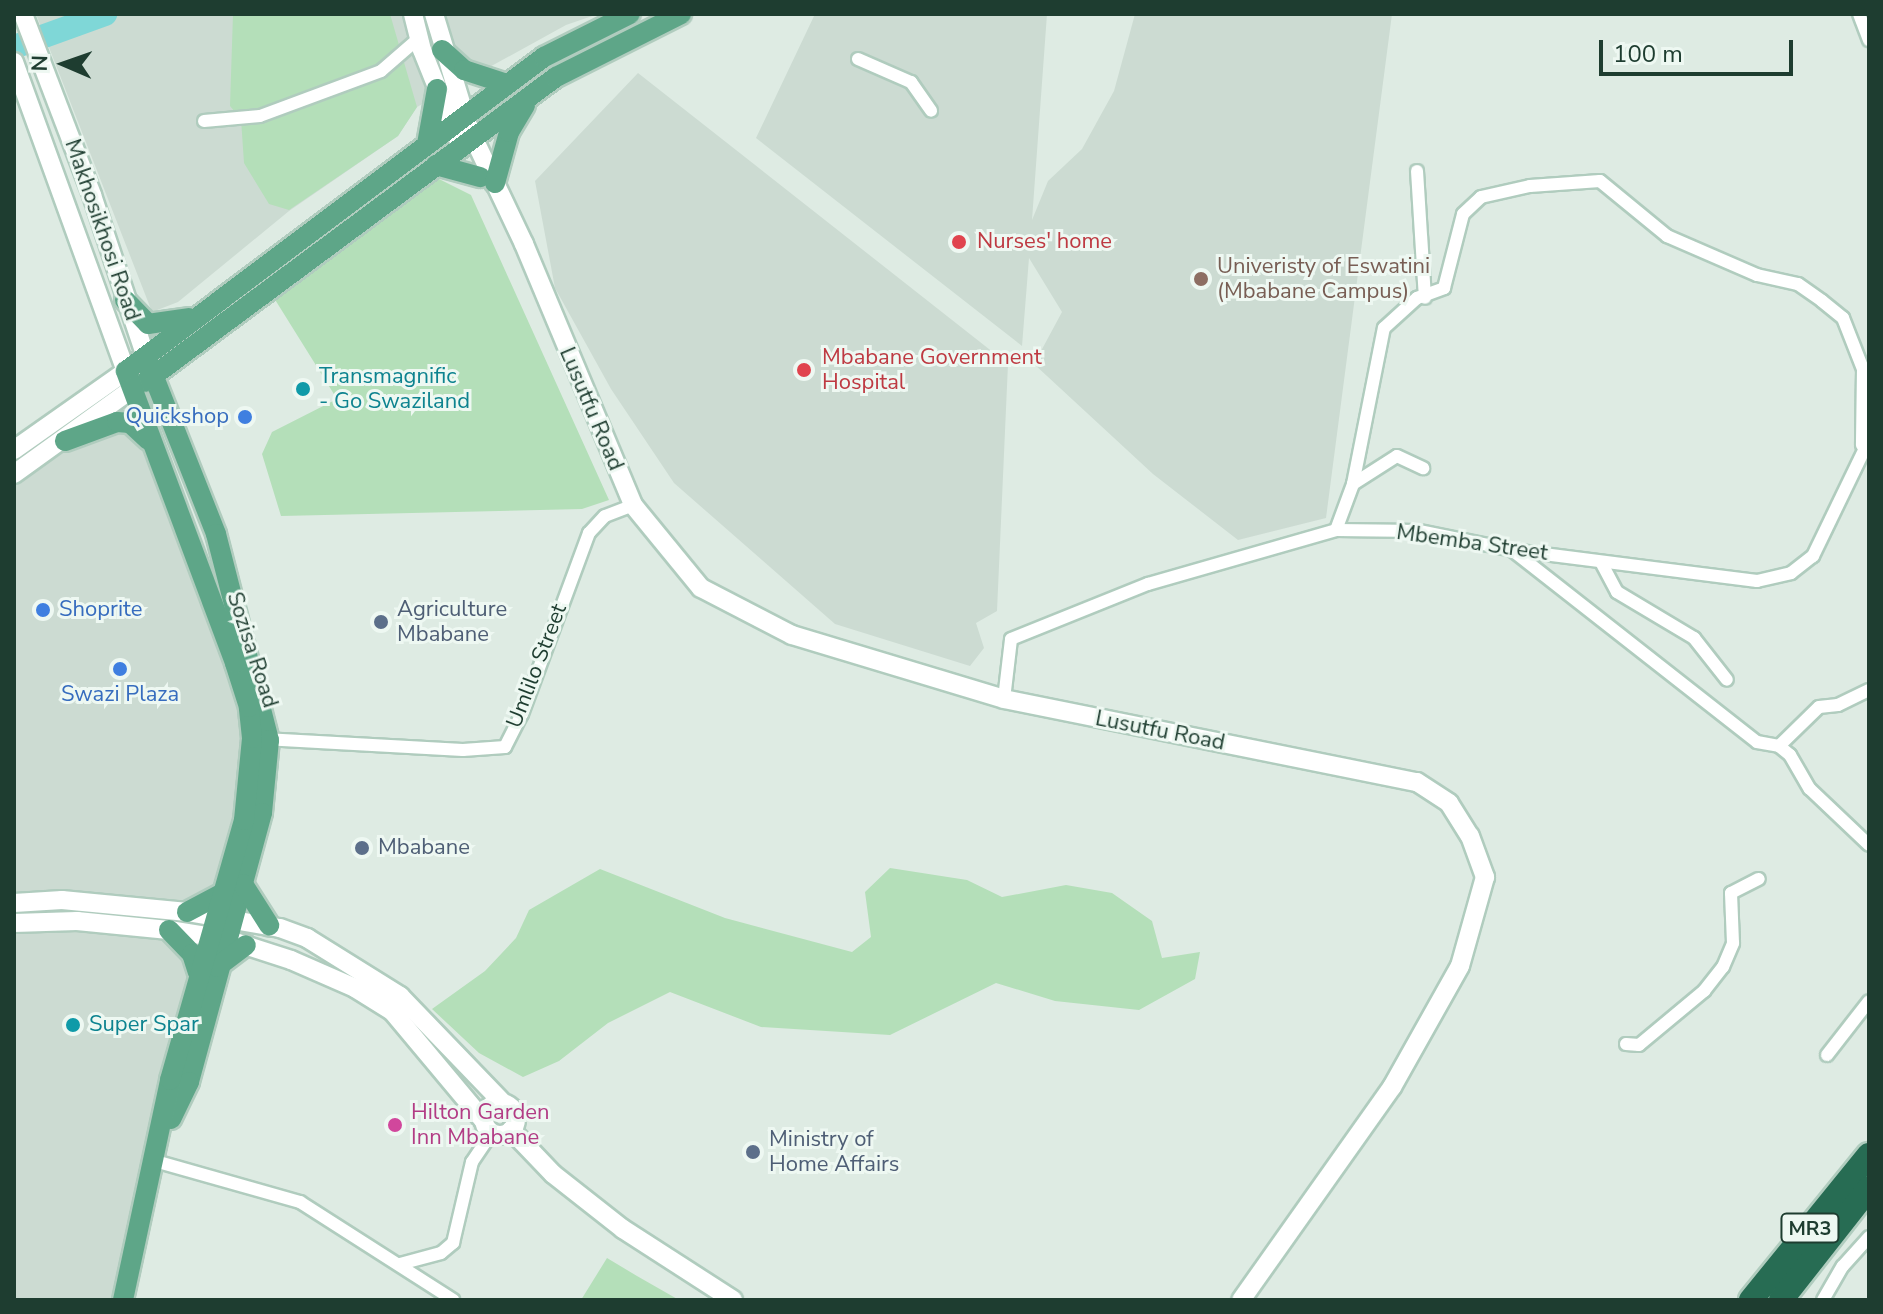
<!DOCTYPE html>
<style>
body{margin:0}
#map{position:relative;width:1883px;height:1314px;overflow:hidden;background:#deebe3;font-family:"Nunito Sans",sans-serif}
div>[style]{position:absolute}
.built>*{inset:0;background:#ccdbd2}
.green>*{inset:0;background:#b4dfb9}
.river>*{height:24px;margin:-12px;padding:0 12px;transform-origin:12px;border-radius:12px;background:#7fd7d7}
.roads{filter:drop-shadow(2px 0 #b0ccbe) drop-shadow(-2px 0 #b0ccbe) drop-shadow(0 2px #b0ccbe) drop-shadow(0 -2px #b0ccbe)}
.street>*{height:12px;margin:-6px;padding:0 6px;transform-origin:6px;border-radius:6px;background:#fff}
.secondary>*{height:18px;margin:-9px;padding:0 9px;transform-origin:9px;border-radius:9px;background:#fff}
.secondary>.ring{margin:-9px;padding:0;box-sizing:content-box;background:none;border:18px solid #fff;border-radius:50%}
.primary>*{height:20px;margin:-10px;padding:0 10px;transform-origin:10px;border-radius:10px;background:#5ea688}
.highway>*{height:24px;margin:-12px;padding:0 12px;transform-origin:12px;border-radius:12px;background:#276c53}
.dots>*{width:22px;height:22px;translate:-50% -50%;box-sizing:border-box;border:4px solid #eef8f2;border-radius:50%}
span{translate:-50% -50%;white-space:nowrap;text-align:center;line-height:1.15;-webkit-text-stroke:6px #eef8f2;paint-order:stroke}
.shield-label span{padding:2px 6px;background:#eef8f2;border:2px solid;border-radius:6px;-webkit-text-stroke-width:0}
.shield-label{font-size:20px;color:#1e3d30;font-weight:700}
.street-label{font-size:22px;color:#1e3d30}
.health-label{font-size:22px;color:#be3a42}
.left{translate:0 -50%;text-align:left}
.education-label{font-size:22px;color:#785e54}
.culture-label{font-size:22px;color:#0d838f}
.shop-label{font-size:22px;color:#366cbe}
.right{translate:-100% -50%;text-align:right}
.service-label{font-size:22px;color:#4e5e75}
.hotel-label{font-size:22px;color:#b23c85}
.frame{position:absolute;inset:0;border:16px solid #1e3d30;pointer-events:none}
.north{position:absolute;left:24px;top:24px;width:80px;height:80px;-webkit-text-stroke:6px #eef8f2;paint-order:stroke;rotate:272deg;font-size:22px;font-weight:700;line-height:32px;text-align:center;color:#1e3d30}
.north::after{content:'';display:block;margin:auto;width:28px;height:36px;background:#1e3d30;clip-path:polygon(50% 0,100% 100%,50% 72%,0 100%)}
.scale{position:absolute;left:1599px;top:40px;width:194px;height:36px;box-sizing:border-box;border:4px solid #1e3d30;border-top:0;padding-left:10px;font-size:24px;line-height:28px;white-space:nowrap;color:#1e3d30;-webkit-text-stroke:6px #eef8f2;paint-order:stroke}
</style>
<div id="map">
<div class="built">
<div style="clip-path:polygon(36px 14px,598px 14px,566px 25px,417px 107px,398px 136px,289px 211px,178px 302px,152px 312px)"></div>
<div style="clip-path:polygon(815px 14px,1047px 14px,1032px 220px,1048px 181px,1082px 149px,1114px 91px,1135px 14px,1392px 14px,1326px 518px,1238px 540px,1153px 474px,1034px 364px,1062px 312px,1029px 258px,1022px 346px,756px 138px)"></div>
<div style="clip-path:polygon(638px 73px,1008px 364px,997px 611px,976px 623px,984px 648px,970px 666px,835px 624px,674px 483px,611px 389px,555px 288px,535px 181px)"></div>
<div style="clip-path:polygon(132px 389px,235px 663px,251px 773px,123px 1300px,14px 1300px,14px 474px)"></div>
</div>
<div class="green">
<div style="clip-path:polygon(233px 14px,390px 14px,417px 107px,398px 136px,289px 210px,269px 204px,244px 163px,241px 119px,230px 106px)"></div>
<div style="clip-path:polygon(439px 179px,471px 195px,609px 500px,582px 509px,281px 516px,262px 454px,272px 432px,337px 399px,274px 298px)"></div>
<div style="clip-path:polygon(890px 868px,967px 880px,1002px 897px,1066px 885px,1112px 893px,1152px 921px,1162px 958px,1200px 952px,1195px 979px,1139px 1010px,1055px 1001px,996px 983px,890px 1035px,761px 1027px,670px 992px,608px 1023px,559px 1061px,523px 1077px,479px 1053px,432px 1009px,485px 971px,516px 938px,529px 910px,600px 869px,725px 918px,852px 952px,871px 937px,865px 892px)"></div>
<div style="clip-path:polygon(607px 1258px,637px 1276px,679px 1300px,581px 1300px)"></div>
</div>
<div class="river">
<div style="left:14px;top:47px;width:97px;rotate:-19.9deg"></div>
</div>
<div class="roads">
<div class="street">
<div style="left:1859px;top:14px;width:28px;rotate:69deg"></div>
<div style="left:858px;top:59px;width:58px;rotate:23.5deg"></div>
<div style="left:911px;top:82px;width:35px;rotate:55deg"></div>
<div style="left:204px;top:121px;width:56px;rotate:-5.1deg"></div>
<div style="left:260px;top:116px;width:129px;rotate:-20.4deg"></div>
<div style="left:381px;top:71px;width:50px;rotate:-41deg"></div>
<div style="left:1417px;top:171px;width:127px;rotate:86.4deg"></div>
<div style="left:1353px;top:484px;width:52px;rotate:-32.5deg"></div>
<div style="left:1397px;top:456px;width:29px;rotate:25deg"></div>
<div style="left:1336px;top:530px;width:49px;rotate:-69.7deg"></div>
<div style="left:1353px;top:484px;width:159px;rotate:-78.8deg"></div>
<div style="left:1384px;top:328px;width:45px;rotate:-42.3deg"></div>
<div style="left:1417px;top:298px;width:29px;rotate:-20deg"></div>
<div style="left:1444px;top:288px;width:76px;rotate:-75.6deg"></div>
<div style="left:1463px;top:214px;width:25px;rotate:-43deg"></div>
<div style="left:1481px;top:197px;width:50px;rotate:-12.7deg"></div>
<div style="left:1530px;top:186px;width:70px;rotate:-4.1deg"></div>
<div style="left:1600px;top:181px;width:87px;rotate:39.4deg"></div>
<div style="left:1667px;top:236px;width:98px;rotate:23.4deg"></div>
<div style="left:1757px;top:275px;width:42px;rotate:12.4deg"></div>
<div style="left:1798px;top:284px;width:29px;rotate:35deg"></div>
<div style="left:1822px;top:301px;width:27px;rotate:39deg"></div>
<div style="left:1843px;top:318px;width:55px;rotate:68.6deg"></div>
<div style="left:1863px;top:369px;width:76px;rotate:90.8deg"></div>
<div style="left:1512px;top:550px;width:311px;rotate:38.1deg"></div>
<div style="left:1757px;top:742px;width:22px;rotate:10deg"></div>
<div style="left:1779px;top:746px;width:56px;rotate:-44.3deg"></div>
<div style="left:1819px;top:707px;width:19px;rotate:-6deg"></div>
<div style="left:1838px;top:705px;width:34px;rotate:-26deg"></div>
<div style="left:1601px;top:562px;width:34px;rotate:62deg"></div>
<div style="left:1617px;top:592px;width:90px;rotate:30.9deg"></div>
<div style="left:1694px;top:638px;width:53px;rotate:51.8deg"></div>
<div style="left:1004px;top:699px;width:60px;rotate:-83.3deg"></div>
<div style="left:1011px;top:639px;width:148px;rotate:-21.9deg"></div>
<div style="left:1148px;top:584px;width:196px;rotate:-16deg"></div>
<div style="left:1336px;top:530px;width:83px;rotate:0.7deg"></div>
<div style="left:1419px;top:531px;width:95px;rotate:11.5deg"></div>
<div style="left:1512px;top:550px;width:247px;rotate:7.2deg"></div>
<div style="left:1757px;top:581px;width:35px;rotate:-13deg"></div>
<div style="left:1791px;top:573px;width:28px;rotate:-38deg"></div>
<div style="left:1813px;top:556px;width:129px;rotate:-64.2deg"></div>
<div style="left:264px;top:739px;width:199px;rotate:3.2deg"></div>
<div style="left:463px;top:750px;width:42px;rotate:-4.1deg"></div>
<div style="left:505px;top:747px;width:37px;rotate:-63deg"></div>
<div style="left:522px;top:714px;width:193px;rotate:-69.7deg"></div>
<div style="left:589px;top:533px;width:23px;rotate:-47deg"></div>
<div style="left:605px;top:516px;width:30px;rotate:-21deg"></div>
<div style="left:1779px;top:746px;width:14px;rotate:39deg"></div>
<div style="left:1790px;top:755px;width:39px;rotate:60deg"></div>
<div style="left:1810px;top:789px;width:81px;rotate:43.5deg"></div>
<div style="left:1626px;top:1044px;width:13px;rotate:4deg"></div>
<div style="left:1639px;top:1045px;width:85px;rotate:-39.7deg"></div>
<div style="left:1704px;top:991px;width:31px;rotate:-52deg"></div>
<div style="left:1723px;top:967px;width:26px;rotate:-67deg"></div>
<div style="left:1733px;top:943px;width:50px;rotate:-92.3deg"></div>
<div style="left:1731px;top:893px;width:31px;rotate:-27deg"></div>
<div style="left:1827px;top:1055px;width:68px;rotate:-52.1deg"></div>
<div style="left:155px;top:1161px;width:151px;rotate:15.8deg"></div>
<div style="left:300px;top:1202px;width:182px;rotate:32.6deg"></div>
<div style="left:400px;top:1264px;width:42px;rotate:-15deg"></div>
<div style="left:441px;top:1253px;width:16px;rotate:-40deg"></div>
<div style="left:453px;top:1243px;width:83px;rotate:-76.8deg"></div>
<div style="left:472px;top:1162px;width:36px;rotate:-56deg"></div>
<div style="left:1823px;top:1300px;width:39px;rotate:-60deg"></div>
<div style="left:1843px;top:1266px;width:39px;rotate:-48deg"></div>
</div>
<div class="secondary">
<div style="left:23px;top:14px;width:194px;rotate:69.1deg"></div>
<div style="left:92px;top:195px;width:171px;rotate:71.6deg"></div>
<div style="left:413px;top:14px;width:37px;rotate:76deg"></div>
<div style="left:422px;top:50px;width:96px;rotate:68deg"></div>
<div style="left:434px;top:14px;width:117px;rotate:73.1deg"></div>
<div style="left:468px;top:126px;width:131px;rotate:64.6deg"></div>
<div style="left:524px;top:244px;width:283px;rotate:67.3deg"></div>
<div style="left:633px;top:505px;width:107px;rotate:50.7deg"></div>
<div style="left:701px;top:588px;width:102px;rotate:27.3deg"></div>
<div style="left:792px;top:635px;width:221px;rotate:16.8deg"></div>
<div style="left:1004px;top:699px;width:421px;rotate:11.4deg"></div>
<div style="left:1417px;top:782px;width:38px;rotate:33deg"></div>
<div style="left:1449px;top:803px;width:39px;rotate:58deg"></div>
<div style="left:1470px;top:836px;width:44px;rotate:69.9deg"></div>
<div style="left:1485px;top:877px;width:92px;rotate:105.7deg"></div>
<div style="left:1460px;top:966px;width:139px;rotate:119.3deg"></div>
<div style="left:1392px;top:1087px;width:261px;rotate:125.3deg"></div>
<div style="left:14px;top:62px;width:329px;rotate:70.1deg"></div>
<div style="left:126px;top:371px;width:137px;rotate:144.8deg"></div>
<div style="left:14px;top:474px;width:145px;rotate:-35.8deg"></div>
<div style="left:14px;top:903px;width:48px;rotate:-3.6deg"></div>
<div style="left:62px;top:900px;width:126px;rotate:5.5deg"></div>
<div style="left:187px;top:912px;width:94px;rotate:9.8deg"></div>
<div style="left:280px;top:928px;width:29px;rotate:20deg"></div>
<div style="left:307px;top:938px;width:110px;rotate:31.9deg"></div>
<div style="left:400px;top:996px;width:149px;rotate:46.1deg"></div>
<div style="left:14px;top:923px;width:63px;rotate:-1.8deg"></div>
<div style="left:77px;top:921px;width:92px;rotate:5.6deg"></div>
<div style="left:169px;top:930px;width:58px;rotate:9deg"></div>
<div style="left:226px;top:939px;width:68px;rotate:17.9deg"></div>
<div style="left:291px;top:960px;width:70px;rotate:23.6deg"></div>
<div style="left:355px;top:988px;width:44px;rotate:31.9deg"></div>
<div style="left:392px;top:1011px;width:143px;rotate:50.1deg"></div>
<div class="ring" style="left:484px;top:1103px;width:14px;height:14px"></div>
<div style="left:511px;top:1130px;width:61px;rotate:46.3deg"></div>
<div style="left:553px;top:1174px;width:89px;rotate:38.2deg"></div>
<div style="left:623px;top:1229px;width:131px;rotate:32.8deg"></div>
</div>
<div class="primary">
<div style="left:442px;top:50px;width:30px;rotate:42deg"></div>
<div style="left:464px;top:70px;width:45px;rotate:18deg"></div>
<div style="left:427px;top:144px;width:56px;rotate:-79.7deg"></div>
<div style="left:436px;top:165px;width:46px;rotate:15.3deg"></div>
<div style="left:495px;top:183px;width:53px;rotate:-74.6deg"></div>
<div style="left:509px;top:132px;width:31px;rotate:-59deg"></div>
<div style="left:125px;top:300px;width:33px;rotate:46deg"></div>
<div style="left:148px;top:324px;width:41px;rotate:-8.3deg"></div>
<div style="left:146px;top:357px;width:190px;rotate:68.4deg"></div>
<div style="left:216px;top:534px;width:213px;rotate:75.6deg"></div>
<div style="left:269px;top:740px;width:73px;rotate:95.5deg"></div>
<div style="left:262px;top:813px;width:279px;rotate:105.2deg"></div>
<div style="left:189px;top:1082px;width:41px;rotate:115.9deg"></div>
<div style="left:145px;top:382px;width:512px;rotate:-36.58deg"></div>
<div style="left:556px;top:77px;width:140px;rotate:-26.7deg"></div>
<div style="left:65px;top:441px;width:55px;rotate:-20.1deg"></div>
<div style="left:117px;top:422px;width:13px;rotate:4deg"></div>
<div style="left:130px;top:423px;width:25px;rotate:43deg"></div>
<div style="left:243px;top:884px;width:49px;rotate:57.6deg"></div>
<div style="left:187px;top:912px;width:40px;rotate:-28deg"></div>
<div style="left:169px;top:930px;width:33px;rotate:46deg"></div>
<div style="left:192px;top:954px;width:19px;rotate:72deg"></div>
<div style="left:217px;top:967px;width:36px;rotate:-37deg"></div>
<div style="left:123px;top:1300px;width:225px;rotate:-77.9deg"></div>
<div style="left:170px;top:1080px;width:270px;rotate:-74.1deg"></div>
<div style="left:244px;top:820px;width:82px;rotate:-84.4deg"></div>
<div style="left:252px;top:738px;width:31px;rotate:-96deg"></div>
<div style="left:249px;top:707px;width:46px;rotate:-107.7deg"></div>
<div style="left:235px;top:663px;width:312px;rotate:-110.5deg"></div>
<div style="left:126px;top:371px;width:523px;rotate:-36.91deg"></div>
<div style="left:544px;top:57px;width:96px;rotate:-26.6deg"></div>
</div>
<div class="highway">
<div style="left:1751px;top:1300px;width:187px;rotate:-50.9deg"></div>
<div style="left:1781px;top:1300px;width:142px;rotate:-51.8deg"></div>
</div>
</div>
<div class="dots">
<div style="left:959px;top:242px;background:#e0444e"></div>
<div style="left:1201px;top:279px;background:#8d6e63"></div>
<div style="left:804px;top:370px;background:#e0444e"></div>
<div style="left:303px;top:389px;background:#0f9aa8"></div>
<div style="left:245px;top:417px;background:#3f7fe0"></div>
<div style="left:43px;top:610px;background:#3f7fe0"></div>
<div style="left:381px;top:622px;background:#5c6f8a"></div>
<div style="left:120px;top:669px;background:#3f7fe0"></div>
<div style="left:362px;top:848px;background:#5c6f8a"></div>
<div style="left:73px;top:1025px;background:#0f9aa8"></div>
<div style="left:395px;top:1125px;background:#d1479c"></div>
<div style="left:753px;top:1152px;background:#5c6f8a"></div>
</div>
<div class="shield-label">
<span style="left:1810px;top:1228px">MR3</span>
</div>
<div class="street-label">
<span style="left:102px;top:230px;rotate:71deg">Makhosikhosi Road</span>
<span style="left:591px;top:409px;rotate:67deg">Lusutfu Road</span>
<span style="left:1472px;top:543px;rotate:8deg">Mbemba Street</span>
<span style="left:252px;top:650px;rotate:72deg">Sozisa Road</span>
<span style="left:537px;top:666px;rotate:-69deg">Umlilo Street</span>
<span style="left:1160px;top:731px;rotate:11deg">Lusutfu Road</span>
</div>
<div class="health-label">
<span class="left" style="left:977px;top:242px">Nurses' home</span>
<span class="left" style="left:822px;top:370px">Mbabane Government<br>Hospital</span>
</div>
<div class="education-label">
<span class="left" style="left:1217px;top:279px">Univeristy of Eswatini<br>(Mbabane Campus)</span>
</div>
<div class="culture-label">
<span class="left" style="left:319px;top:389px">Transmagnific<br>- Go Swaziland</span>
<span class="left" style="left:89px;top:1025px">Super Spar</span>
</div>
<div class="shop-label">
<span class="right" style="left:229px;top:417px">Quickshop</span>
<span class="left" style="left:59px;top:610px">Shoprite</span>
<span style="left:120px;top:695px">Swazi Plaza</span>
</div>
<div class="service-label">
<span class="left" style="left:397px;top:622px">Agriculture<br>Mbabane</span>
<span class="left" style="left:378px;top:848px">Mbabane</span>
<span class="left" style="left:769px;top:1152px">Ministry of<br>Home Affairs</span>
</div>
<div class="hotel-label">
<span class="left" style="left:411px;top:1125px">Hilton Garden<br>Inn Mbabane</span>
</div>
<div class="frame"></div>
<div class="north">N</div>
<div class="scale">100 m</div>
</div>
